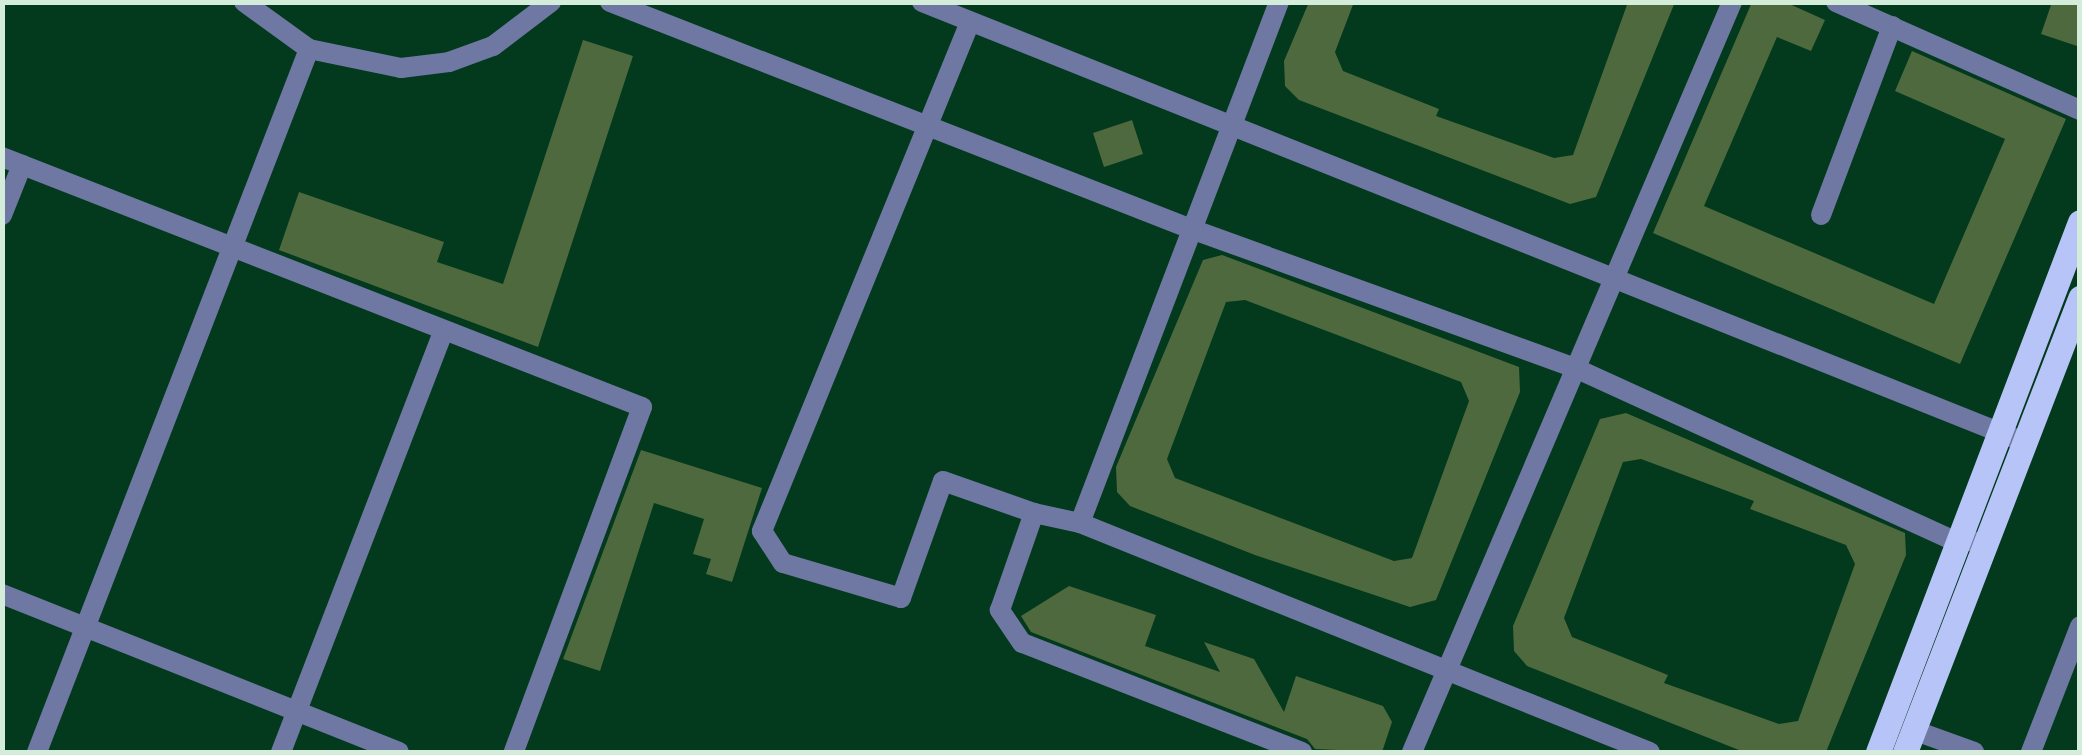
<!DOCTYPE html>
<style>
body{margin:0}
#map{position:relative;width:2082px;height:755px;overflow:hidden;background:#03391d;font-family:"DM Sans",sans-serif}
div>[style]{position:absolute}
.building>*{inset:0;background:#4e693d}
.street>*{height:20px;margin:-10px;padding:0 10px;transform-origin:10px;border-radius:10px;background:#6e78a2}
.primary>*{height:25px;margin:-12.5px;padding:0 12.5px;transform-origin:12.5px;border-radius:12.5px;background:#b7c4f8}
span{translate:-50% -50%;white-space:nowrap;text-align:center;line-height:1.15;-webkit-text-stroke:8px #071c0f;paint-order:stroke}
.frame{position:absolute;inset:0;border:5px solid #d3edda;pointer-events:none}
</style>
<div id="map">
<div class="building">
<div style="clip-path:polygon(1309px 2px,1354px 2px,1335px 52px,1343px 71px,1439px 109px,1436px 116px,1554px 158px,1573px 155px,1628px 2px,1675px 2px,1596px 197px,1570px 204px,1299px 100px,1285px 86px,1284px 61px)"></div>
<div style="clip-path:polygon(1752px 2px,1785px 2px,1825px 20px,1811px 51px,1777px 37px,1704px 206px,1934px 304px,2005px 139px,1895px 91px,1912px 51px,2066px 119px,1960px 364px,1653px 233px)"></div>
<div style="clip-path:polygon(2052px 2px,2080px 2px,2080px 47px,2041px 34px)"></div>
<div style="clip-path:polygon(583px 40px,633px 56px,538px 347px,279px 250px,299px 192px,444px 242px,437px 262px,503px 284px)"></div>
<div style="clip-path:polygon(1132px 120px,1143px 154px,1104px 167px,1093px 133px)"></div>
<div style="clip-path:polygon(evenodd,1222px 255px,1519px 367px,1520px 392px,1436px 600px,1410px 607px,1255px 555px,1130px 506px,1117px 492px,1116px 467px,1203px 260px,1222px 255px,1245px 300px,1461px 382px,1469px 401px,1412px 558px,1394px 561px,1175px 478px,1167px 459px,1226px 302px,1245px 300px)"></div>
<div style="clip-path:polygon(evenodd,1626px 413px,1905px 533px,1906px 555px,1826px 752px,1744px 752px,1527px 666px,1514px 651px,1513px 626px,1600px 419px,1626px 413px,1641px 459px,1754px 501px,1750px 509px,1846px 545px,1855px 564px,1798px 721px,1779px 724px,1664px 683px,1668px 675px,1572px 637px,1564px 618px,1623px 462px,1641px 459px)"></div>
<div style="clip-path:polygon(641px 450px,762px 488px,732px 582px,706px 574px,711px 559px,693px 554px,704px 519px,654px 503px,600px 671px,563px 659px)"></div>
<div style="clip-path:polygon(1069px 586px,1156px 615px,1145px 646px,1220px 672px,1204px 642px,1254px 659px,1284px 712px,1296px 676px,1383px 706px,1392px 722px,1382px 752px,1315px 749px,1307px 739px,1031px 632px,1021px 616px)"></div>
</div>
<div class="street">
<div style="left:244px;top:2px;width:80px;rotate:35.9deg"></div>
<div style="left:309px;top:49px;width:94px;rotate:11.7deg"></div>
<div style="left:401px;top:68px;width:48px;rotate:-7.1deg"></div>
<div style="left:449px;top:62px;width:47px;rotate:-20deg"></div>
<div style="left:493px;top:46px;width:73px;rotate:-37.2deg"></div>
<div style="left:610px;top:2px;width:627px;rotate:21.33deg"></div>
<div style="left:1194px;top:230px;width:405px;rotate:19.9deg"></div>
<div style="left:1575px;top:368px;width:418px;rotate:24.5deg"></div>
<div style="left:1955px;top:541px;width:18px"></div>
<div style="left:922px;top:2px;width:1183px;rotate:21.77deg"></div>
<div style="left:1836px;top:2px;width:267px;rotate:23.9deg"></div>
<div style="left:970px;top:22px;width:550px;rotate:112.23deg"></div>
<div style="left:762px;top:531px;width:38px;rotate:57deg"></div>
<div style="left:783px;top:563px;width:123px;rotate:16.5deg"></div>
<div style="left:901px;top:598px;width:124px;rotate:-70.3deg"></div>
<div style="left:943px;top:481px;width:96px;rotate:19.4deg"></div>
<div style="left:2px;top:157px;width:687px;rotate:21.34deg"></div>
<div style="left:642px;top:407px;width:368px;rotate:110.4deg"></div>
<div style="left:2px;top:215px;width:54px;rotate:-68.2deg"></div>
<div style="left:1821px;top:215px;width:202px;rotate:-69.4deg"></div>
<div style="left:1080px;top:523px;width:558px;rotate:-69.1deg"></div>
<div style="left:2px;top:594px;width:427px;rotate:21.7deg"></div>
<div style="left:1913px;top:730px;width:65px;rotate:19.8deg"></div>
<div style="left:37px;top:752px;width:754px;rotate:-68.85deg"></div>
<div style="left:281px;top:752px;width:452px;rotate:-68.9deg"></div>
<div style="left:1302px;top:752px;width:300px;rotate:-158.7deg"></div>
<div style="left:1022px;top:643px;width:40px;rotate:-124deg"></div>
<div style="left:1000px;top:610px;width:103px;rotate:-70.7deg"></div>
<div style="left:1034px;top:513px;width:47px;rotate:12.3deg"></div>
<div style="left:1080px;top:523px;width:614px;rotate:21.89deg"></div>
<div style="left:1412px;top:752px;width:815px;rotate:-66.89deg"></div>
<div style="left:2031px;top:752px;width:135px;rotate:-68.7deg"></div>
</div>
<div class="primary">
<div style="left:1878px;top:752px;width:567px;rotate:-69.14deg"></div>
<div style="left:1905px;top:752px;width:487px;rotate:-68.9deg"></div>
</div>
<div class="frame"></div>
</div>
